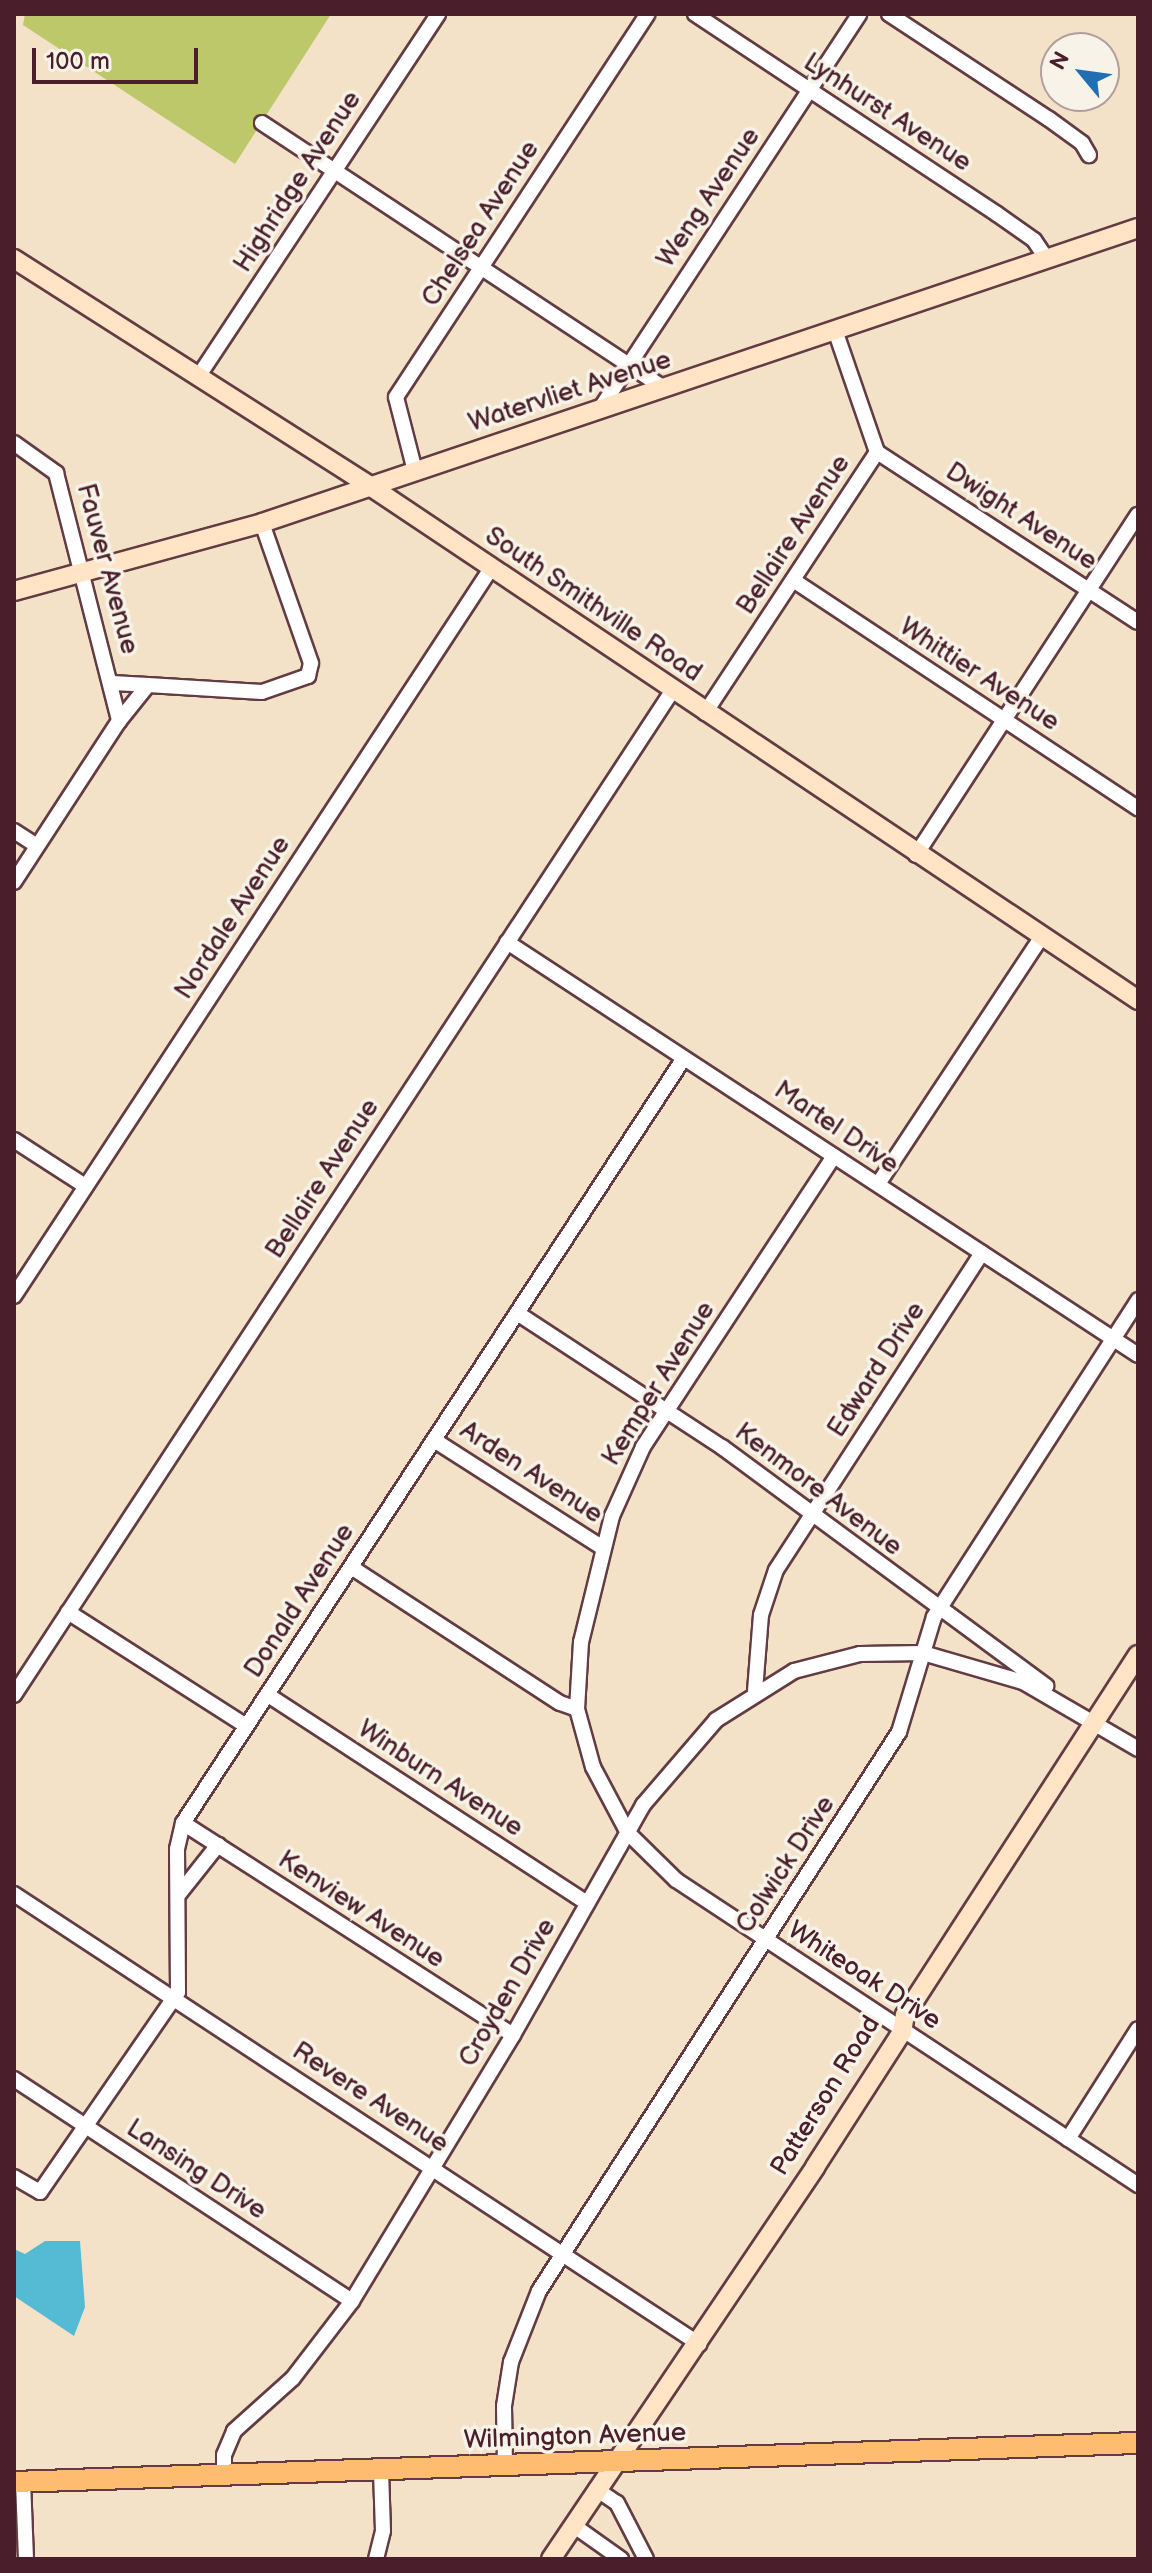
<!DOCTYPE html>
<style>
body{margin:0}
#map{position:relative;width:1152px;height:2573px;overflow:hidden;background:#f3e2c8;font-family:"Balsamiq Sans",sans-serif}
div>[style]{position:absolute}
.green>*{inset:0;background:#bcc86a}
.water>*{inset:0;background:#55bad3}
.roads{filter:drop-shadow(2px 0 #633c43) drop-shadow(-2px 0 #633c43) drop-shadow(0 2px #633c43) drop-shadow(0 -2px #633c43)}
.street>*{height:14px;margin:-7px;padding:0 7px;transform-origin:7px;border-radius:7px;background:#fff}
.secondary>*{height:18px;margin:-9px;padding:0 9px;transform-origin:9px;border-radius:9px;background:#ffe4c6}
.primary>*{height:20px;margin:-10px;padding:0 10px;transform-origin:10px;border-radius:10px;background:#febc70}
span{translate:-50% -50%;white-space:nowrap;text-align:center;line-height:1.15;-webkit-text-stroke:7px #f7f3e8;paint-order:stroke}
.street-label{font-size:26px;color:#4a1f2b}
.frame{position:absolute;inset:0;border:16px solid #4a1f2b;pointer-events:none}
.north{position:absolute;left:1040px;top:32px;width:80px;height:80px;box-sizing:border-box;background:#f7f3e8;border:2px solid #b29e9c;border-radius:50%;rotate:299deg;font-size:22px;font-weight:700;line-height:32px;text-align:center;color:#4a1f2b}
.north::after{content:'';display:block;margin:auto;width:28px;height:36px;background:#1f6fb2;clip-path:polygon(50% 0,100% 100%,50% 72%,0 100%)}
.scale{position:absolute;left:32px;top:48px;width:166px;height:36px;box-sizing:border-box;border:4px solid #4a1f2b;border-top:0;padding-left:10px;font-size:24px;line-height:28px;white-space:nowrap;color:#4a1f2b;-webkit-text-stroke:6px #f7f3e8;paint-order:stroke}
</style>
<div id="map">
<div class="green">
<div style="clip-path:polygon(25px 14px,331px 14px,235px 164px,23px 25px)"></div>
</div>
<div class="water">
<div style="clip-path:polygon(45px 2241px,80px 2241px,85px 2307px,74px 2336px,14px 2296px,14px 2249px,25px 2254px)"></div>
</div>
<div class="roads">
<div class="street">
<div style="left:695px;top:14px;width:362px;rotate:33.5deg"></div>
<div style="left:997px;top:214px;width:45px;rotate:35.1deg"></div>
<div style="left:1034px;top:240px;width:23px;rotate:56deg"></div>
<div style="left:889px;top:14px;width:191px;rotate:33.3deg"></div>
<div style="left:1049px;top:119px;width:41px;rotate:36deg"></div>
<div style="left:1082px;top:143px;width:14px;rotate:60deg"></div>
<div style="left:262px;top:123px;width:481px;rotate:33.4deg"></div>
<div style="left:198px;top:377px;width:435px;rotate:-56.5deg"></div>
<div style="left:600px;top:409px;width:472px;rotate:-56.7deg"></div>
<div style="left:14px;top:443px;width:52px;rotate:35.5deg"></div>
<div style="left:56px;top:473px;width:256px;rotate:75.7deg"></div>
<div style="left:877px;top:452px;width:311px;rotate:33.1deg"></div>
<div style="left:415px;top:471px;width:76px;rotate:-104.4deg"></div>
<div style="left:396px;top:397px;width:458px;rotate:-56.7deg"></div>
<div style="left:793px;top:580px;width:414px;rotate:33.5deg"></div>
<div style="left:112px;top:683px;width:36px;rotate:3deg"></div>
<div style="left:705px;top:713px;width:313px;rotate:-56.6deg"></div>
<div style="left:877px;top:452px;width:129px;rotate:-109deg"></div>
<div style="left:14px;top:831px;width:27px;rotate:33deg"></div>
<div style="left:916px;top:855px;width:406px;rotate:-56.9deg"></div>
<div style="left:14px;top:882px;width:192px;rotate:-56.9deg"></div>
<div style="left:119px;top:721px;width:46px;rotate:-51.1deg"></div>
<div style="left:148px;top:685px;width:114px;rotate:3.5deg"></div>
<div style="left:262px;top:692px;width:49px;rotate:-19.2deg"></div>
<div style="left:308px;top:676px;width:13px;rotate:-77deg"></div>
<div style="left:311px;top:663px;width:148px;rotate:-109.3deg"></div>
<div style="left:507px;top:942px;width:754px;rotate:33.21deg"></div>
<div style="left:14px;top:1140px;width:85px;rotate:32.9deg"></div>
<div style="left:834px;top:1156px;width:348px;rotate:123.3deg"></div>
<div style="left:643px;top:1447px;width:76px;rotate:114.2deg"></div>
<div style="left:612px;top:1516px;width:130px;rotate:103.8deg"></div>
<div style="left:581px;top:1642px;width:67px;rotate:93.4deg"></div>
<div style="left:577px;top:1709px;width:60px;rotate:74.6deg"></div>
<div style="left:593px;top:1767px;width:75px;rotate:62.1deg"></div>
<div style="left:628px;top:1833px;width:67px;rotate:44.4deg"></div>
<div style="left:676px;top:1880px;width:554px;rotate:33.43deg"></div>
<div style="left:878px;top:1184px;width:295px;rotate:-56.5deg"></div>
<div style="left:14px;top:1296px;width:872px;rotate:-56.75deg"></div>
<div style="left:517px;top:1313px;width:245px;rotate:33.2deg"></div>
<div style="left:722px;top:1447px;width:403px;rotate:36.4deg"></div>
<div style="left:434px;top:1440px;width:198px;rotate:32.6deg"></div>
<div style="left:351px;top:1567px;width:249px;rotate:33.1deg"></div>
<div style="left:560px;top:1703px;width:18px;rotate:19deg"></div>
<div style="left:68px;top:1612px;width:210px;rotate:32.6deg"></div>
<div style="left:755px;top:1691px;width:76px;rotate:-85.5deg"></div>
<div style="left:761px;top:1615px;width:47px;rotate:-71.6deg"></div>
<div style="left:776px;top:1570px;width:378px;rotate:-57deg"></div>
<div style="left:14px;top:1695px;width:1202px;rotate:-56.75deg"></div>
<div style="left:268px;top:1695px;width:381px;rotate:33.1deg"></div>
<div style="left:183px;top:1823px;width:392px;rotate:32.7deg"></div>
<div style="left:14px;top:1894px;width:820px;rotate:33.3deg"></div>
<div style="left:179px;top:1894px;width:63px;rotate:-51.5deg"></div>
<div style="left:14px;top:2079px;width:404px;rotate:33.3deg"></div>
<div style="left:1068px;top:2139px;width:130px;rotate:-57.5deg"></div>
<div style="left:14px;top:2177px;width:30px;rotate:30deg"></div>
<div style="left:40px;top:2192px;width:243px;rotate:-55.4deg"></div>
<div style="left:178px;top:1992px;width:143px;rotate:-90.4deg"></div>
<div style="left:177px;top:1849px;width:27px;rotate:-77deg"></div>
<div style="left:183px;top:1823px;width:914px;rotate:-56.78deg"></div>
<div style="left:505px;top:2464px;width:58px;rotate:-91deg"></div>
<div style="left:504px;top:2406px;width:45px;rotate:-81deg"></div>
<div style="left:511px;top:2362px;width:76px;rotate:-68.5deg"></div>
<div style="left:539px;top:2291px;width:665px;rotate:-57.22deg"></div>
<div style="left:899px;top:1732px;width:120px;rotate:-73.1deg"></div>
<div style="left:934px;top:1617px;width:377px;rotate:-57.2deg"></div>
<div style="left:224px;top:2474px;width:19px;rotate:-90deg"></div>
<div style="left:224px;top:2455px;width:26px;rotate:-67deg"></div>
<div style="left:234px;top:2431px;width:79px;rotate:-41.9deg"></div>
<div style="left:293px;top:2378px;width:97px;rotate:-52.5deg"></div>
<div style="left:352px;top:2301px;width:311px;rotate:-58.8deg"></div>
<div style="left:513px;top:2035px;width:264px;rotate:-60.5deg"></div>
<div style="left:643px;top:1805px;width:112px;rotate:-49.3deg"></div>
<div style="left:716px;top:1720px;width:92px;rotate:-32.1deg"></div>
<div style="left:794px;top:1671px;width:68px;rotate:-14.4deg"></div>
<div style="left:860px;top:1654px;width:63px;rotate:-0.9deg"></div>
<div style="left:923px;top:1653px;width:104px;rotate:16.2deg"></div>
<div style="left:1023px;top:1682px;width:133px;rotate:30.2deg"></div>
<div style="left:23px;top:2481px;width:78px;rotate:87.8deg"></div>
<div style="left:596px;top:2489px;width:25px;rotate:34deg"></div>
<div style="left:617px;top:2503px;width:63px;rotate:62.6deg"></div>
<div style="left:573px;top:2525px;width:59px;rotate:35.3deg"></div>
<div style="left:376px;top:2559px;width:29px;rotate:-76deg"></div>
<div style="left:383px;top:2531px;width:61px;rotate:-91.9deg"></div>
</div>
<div class="secondary">
<div style="left:14px;top:259px;width:422px;rotate:32.5deg"></div>
<div style="left:370px;top:486px;width:924px;rotate:33.79deg"></div>
<div style="left:14px;top:591px;width:257px;rotate:-15.3deg"></div>
<div style="left:262px;top:523px;width:924px;rotate:-18.61deg"></div>
<div style="left:551px;top:2559px;width:473px;rotate:-56deg"></div>
<div style="left:815px;top:2167px;width:161px;rotate:-57.2deg"></div>
<div style="left:902px;top:2032px;width:17px;rotate:-80deg"></div>
<div style="left:905px;top:2015px;width:429px;rotate:-57.1deg"></div>
</div>
<div class="primary">
<div style="left:14px;top:2482px;width:1125px;rotate:-1.99deg"></div>
</div>
</div>
<div class="street-label">
<span style="left:887px;top:113px;rotate:33deg">Lynhurst Avenue</span>
<span style="left:298px;top:182px;rotate:-57deg">Highridge Avenue</span>
<span style="left:709px;top:198px;rotate:-56deg">Weng Avenue</span>
<span style="left:481px;top:224px;rotate:-57deg">Chelsea Avenue</span>
<span style="left:570px;top:392px;rotate:-18deg">Watervliet Avenue</span>
<span style="left:1021px;top:517px;rotate:33deg">Dwight Avenue</span>
<span style="left:794px;top:535px;rotate:-57deg">Bellaire Avenue</span>
<span style="left:107px;top:569px;rotate:75deg">Fauver Avenue</span>
<span style="left:593px;top:605px;rotate:34deg">South Smithville Road</span>
<span style="left:979px;top:675px;rotate:33deg">Whittier Avenue</span>
<span style="left:233px;top:918px;rotate:-57deg">Nordale Avenue</span>
<span style="left:836px;top:1128px;rotate:34deg">Martel Drive</span>
<span style="left:323px;top:1179px;rotate:-57deg">Bellaire Avenue</span>
<span style="left:877px;top:1370px;rotate:-57deg">Edward Drive</span>
<span style="left:659px;top:1384px;rotate:-58deg">Kemper Avenue</span>
<span style="left:531px;top:1473px;rotate:33deg">Arden Avenue</span>
<span style="left:818px;top:1490px;rotate:37deg">Kenmore Avenue</span>
<span style="left:300px;top:1601px;rotate:-57deg">Donald Avenue</span>
<span style="left:440px;top:1779px;rotate:33deg">Winburn Avenue</span>
<span style="left:786px;top:1865px;rotate:-57deg">Colwick Drive</span>
<span style="left:361px;top:1910px;rotate:33deg">Kenview Avenue</span>
<span style="left:864px;top:1976px;rotate:33deg">Whiteoak Drive</span>
<span style="left:508px;top:1993px;rotate:-60deg">Croyden Drive</span>
<span style="left:826px;top:2096px;rotate:-58deg">Patterson Road</span>
<span style="left:370px;top:2098px;rotate:33deg">Revere Avenue</span>
<span style="left:196px;top:2170px;rotate:33deg">Lansing Drive</span>
<span style="left:575px;top:2437px;rotate:-2deg">Wilmington Avenue</span>
</div>
<div class="frame"></div>
<div class="north">N</div>
<div class="scale">100 m</div>
</div>
